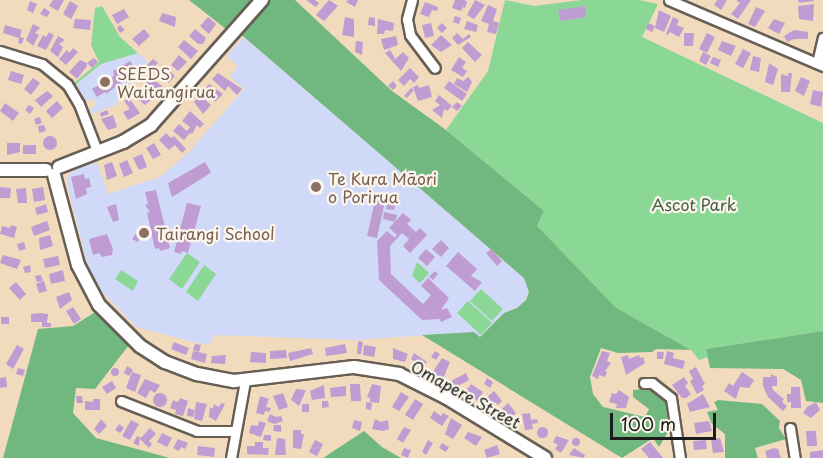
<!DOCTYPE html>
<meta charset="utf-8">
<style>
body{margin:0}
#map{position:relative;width:823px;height:458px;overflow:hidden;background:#f2dbbd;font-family:"Playpen Sans",sans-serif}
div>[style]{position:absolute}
.built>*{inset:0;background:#d1d9f9}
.green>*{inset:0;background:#8bd896}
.forest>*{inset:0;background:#70b87f}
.building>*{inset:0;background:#bf9cd2}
.round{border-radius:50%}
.roads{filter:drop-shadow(2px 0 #675f54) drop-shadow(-2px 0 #675f54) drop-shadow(0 2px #675f54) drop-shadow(0 -2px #675f54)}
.minor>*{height:9px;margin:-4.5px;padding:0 4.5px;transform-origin:4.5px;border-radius:4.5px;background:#fff}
.major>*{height:12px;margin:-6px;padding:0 6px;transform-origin:6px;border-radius:6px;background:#fff}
.dots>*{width:16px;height:16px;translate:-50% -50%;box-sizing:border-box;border:3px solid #fbf7ec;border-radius:50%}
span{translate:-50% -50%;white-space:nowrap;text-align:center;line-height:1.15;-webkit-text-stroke:4.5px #fbf7ec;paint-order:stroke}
.education-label{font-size:16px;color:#785e54}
.left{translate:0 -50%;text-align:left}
.park-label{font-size:16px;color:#435e47}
.street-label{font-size:16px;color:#1c1c1c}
.scale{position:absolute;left:610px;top:413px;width:106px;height:27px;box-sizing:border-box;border:3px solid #1c1c1c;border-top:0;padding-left:8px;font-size:18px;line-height:21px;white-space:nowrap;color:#1c1c1c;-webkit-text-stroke:4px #fbf7ec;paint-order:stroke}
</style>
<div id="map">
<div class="built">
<div style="clip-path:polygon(244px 37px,524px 278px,529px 292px,522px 305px,504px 313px,480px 337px,473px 332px,355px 340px,213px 335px,212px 343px,202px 344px,136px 327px,97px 286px,87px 264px,66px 179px,74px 170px,97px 162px,108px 194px,159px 177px,171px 168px,189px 152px,244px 89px,230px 77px,238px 66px,227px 56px)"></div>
<div style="clip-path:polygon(138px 53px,148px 62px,122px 93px,116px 105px,92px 114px,90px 109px,96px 105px,93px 99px,86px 102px,76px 85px,101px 64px)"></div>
</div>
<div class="green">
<div style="clip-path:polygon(505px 0,534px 6px,582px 0,639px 0,658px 4px,642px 37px,823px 123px,823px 331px,706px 349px,708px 357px,699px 360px,691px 350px,658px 332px,583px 306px,537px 226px,544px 211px,446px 130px,488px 71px)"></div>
<div style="clip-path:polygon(102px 6px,120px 37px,138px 53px,101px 64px,74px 86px,73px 84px,99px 62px,91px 45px,95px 8px)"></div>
<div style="clip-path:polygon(187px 253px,200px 262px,182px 289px,169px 279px)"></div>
<div style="clip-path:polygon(417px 262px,429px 273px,420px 283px,412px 276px)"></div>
<div style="clip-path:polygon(204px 265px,216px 274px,198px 301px,186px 292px)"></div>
<div style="clip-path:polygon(121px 270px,138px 281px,133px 291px,115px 279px)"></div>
<div style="clip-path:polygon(481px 289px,503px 309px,492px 321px,470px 301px)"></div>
<div style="clip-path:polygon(468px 301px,492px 323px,481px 335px,457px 313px)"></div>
</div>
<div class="forest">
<div style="clip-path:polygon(189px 0,295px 0,392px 91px,446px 130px,544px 211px,537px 226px,616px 308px,691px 350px,656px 349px,652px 352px,618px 353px,601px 348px,590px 377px,593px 394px,603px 407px,645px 417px,649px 409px,633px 397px,633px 390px,652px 388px,662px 396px,666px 403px,668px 432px,659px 447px,653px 438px,622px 458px,422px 335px,474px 332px,480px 337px,504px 313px,517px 308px,526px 300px,529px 292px,524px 278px,244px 37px,226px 29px)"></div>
<div style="clip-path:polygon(97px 311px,129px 345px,95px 389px,76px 388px,73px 413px,96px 438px,170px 458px,3px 458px,38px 329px,73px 326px)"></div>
<div style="clip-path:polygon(823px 331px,823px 403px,806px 401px,801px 380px,783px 369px,710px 368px,706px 349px)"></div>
<div style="clip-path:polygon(718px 400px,762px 404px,780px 421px,779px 428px,786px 439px,755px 448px,758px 458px,725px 458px,725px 434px,712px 424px,707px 412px,718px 410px,714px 402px)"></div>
<div style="clip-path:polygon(364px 431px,382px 447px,401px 458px,323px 458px)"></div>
</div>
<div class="building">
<div style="clip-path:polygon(53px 0,64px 0,58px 11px,49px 6px)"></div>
<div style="clip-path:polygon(306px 0,315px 0,319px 3px,316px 7px)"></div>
<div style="clip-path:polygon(329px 0,338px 6px,324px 21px,316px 15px)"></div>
<div style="clip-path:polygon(348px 0,358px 0,355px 7px,346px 2px)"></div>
<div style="clip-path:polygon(455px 0,465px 0,467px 2px,465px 8px,463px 7px,461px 11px,452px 8px)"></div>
<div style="clip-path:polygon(475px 0,485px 5px,474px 19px,467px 15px)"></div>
<div style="clip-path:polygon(717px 0,727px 0,721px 10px,714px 5px)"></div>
<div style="clip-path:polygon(736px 0,751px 0,738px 19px,731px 14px,740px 3px)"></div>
<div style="clip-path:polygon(798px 0,814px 0,814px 1px,799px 3px)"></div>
<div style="clip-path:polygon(30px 1px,37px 4px,33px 13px,27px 10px)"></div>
<div style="clip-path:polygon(70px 1px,78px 6px,71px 19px,63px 14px)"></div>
<div style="clip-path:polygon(425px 2px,438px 7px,437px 11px,432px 10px,429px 17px,420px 14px)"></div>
<div style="clip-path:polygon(814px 4px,813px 21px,799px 19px,798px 6px)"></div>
<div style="clip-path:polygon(488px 5px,497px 9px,493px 21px,499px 23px,496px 34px,487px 32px,489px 24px,481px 21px)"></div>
<div style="clip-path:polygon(585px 6px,586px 17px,560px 21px,558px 10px)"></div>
<div style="clip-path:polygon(756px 7px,765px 11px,755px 27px,748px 24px)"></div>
<div style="clip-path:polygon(44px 8px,50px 12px,47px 17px,40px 14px)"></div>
<div style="clip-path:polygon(124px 9px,129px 17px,117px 24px,112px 15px)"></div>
<div style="clip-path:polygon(659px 10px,671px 16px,664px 32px,655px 28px)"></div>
<div style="clip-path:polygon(162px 13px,176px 17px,175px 27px,159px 21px)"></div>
<div style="clip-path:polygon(455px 16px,461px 18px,459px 24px,453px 22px)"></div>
<div style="clip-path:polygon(208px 17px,216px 24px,209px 34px,200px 26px)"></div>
<div style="clip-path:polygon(345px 17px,354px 19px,354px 37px,342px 35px)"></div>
<div style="clip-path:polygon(369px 17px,375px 18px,375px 26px,368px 25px)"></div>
<div style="clip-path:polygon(673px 17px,679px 20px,677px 25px,684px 28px,679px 37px,670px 32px,668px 35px,666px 34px)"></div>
<div style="clip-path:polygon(75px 19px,91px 20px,90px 30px,73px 28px)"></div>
<div style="clip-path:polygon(378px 19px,394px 23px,393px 31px,385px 30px,384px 34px,377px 34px)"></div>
<div style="clip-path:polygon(774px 19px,785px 23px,779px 34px,768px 28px)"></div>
<div style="clip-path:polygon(467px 21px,478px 25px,476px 32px,464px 29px)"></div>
<div style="clip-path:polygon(431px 23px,434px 36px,425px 38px,422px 25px)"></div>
<div style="clip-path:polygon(442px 23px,447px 28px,442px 33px,437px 28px)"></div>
<div style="clip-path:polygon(648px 23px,655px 26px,652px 32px,646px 29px)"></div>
<div style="clip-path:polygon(33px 24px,40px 28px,35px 33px,39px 35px,33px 46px,26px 40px)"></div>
<div style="clip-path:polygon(5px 25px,22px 30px,20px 37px,24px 38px,22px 44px,18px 43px,19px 38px,3px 33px)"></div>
<div style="clip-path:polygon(120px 25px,125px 30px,120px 33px,117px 28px)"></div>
<div style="clip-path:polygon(144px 29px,150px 36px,139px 46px,132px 39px)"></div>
<div style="clip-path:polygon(195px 29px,206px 38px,203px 44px,198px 44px,189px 36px)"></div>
<div style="clip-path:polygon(794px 30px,808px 32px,808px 39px,794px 39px,787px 42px,784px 36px)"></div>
<div style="clip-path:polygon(49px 32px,54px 35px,46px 50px,37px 46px,43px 35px,46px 37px)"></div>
<div style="clip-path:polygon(457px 33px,463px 39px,469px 34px,471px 37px,458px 45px,452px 38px)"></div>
<div style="clip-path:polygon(684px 33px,694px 33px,693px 46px,684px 46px)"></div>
<div style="clip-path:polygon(707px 33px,715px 37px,707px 53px,699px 49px)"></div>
<div style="clip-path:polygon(441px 35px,452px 45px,441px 52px,431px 45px)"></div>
<div style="clip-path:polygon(58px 36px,65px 40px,59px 44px,63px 47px,58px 57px,50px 51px)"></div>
<div style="clip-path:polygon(396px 36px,398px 45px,384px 50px,381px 39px)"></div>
<div style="clip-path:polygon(184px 40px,198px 51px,191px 59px,178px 47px)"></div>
<div style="clip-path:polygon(356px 41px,363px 42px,362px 55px,355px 52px)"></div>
<div style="clip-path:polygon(722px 41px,736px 46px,731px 56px,718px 50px)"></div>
<div style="clip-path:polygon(468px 42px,482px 55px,475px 62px,462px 48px)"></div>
<div style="clip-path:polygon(73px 48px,78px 52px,66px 65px,59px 59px,67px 50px,69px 53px)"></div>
<div style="clip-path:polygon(743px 49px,751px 53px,743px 68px,735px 64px)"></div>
<div style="clip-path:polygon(390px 50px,395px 58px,393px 61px,403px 52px,409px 58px,401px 71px,385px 53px)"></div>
<div style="clip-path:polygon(703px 52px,711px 56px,706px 65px,699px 61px)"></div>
<div style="clip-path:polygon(179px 55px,187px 62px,178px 71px,171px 65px)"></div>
<div style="clip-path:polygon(753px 56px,761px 58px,759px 72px,750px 70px)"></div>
<div style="clip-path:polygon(459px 57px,466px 62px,462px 68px,467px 71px,463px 77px,451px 70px)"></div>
<div style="clip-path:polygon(713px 57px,721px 60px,718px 67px,710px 63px)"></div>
<div style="clip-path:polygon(94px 58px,98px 62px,92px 68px,87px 63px)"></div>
<div style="clip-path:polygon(153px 59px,158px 63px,151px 71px,146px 66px)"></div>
<div style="clip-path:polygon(80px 60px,87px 63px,87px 66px,77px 79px,69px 72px)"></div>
<div style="clip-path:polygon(130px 61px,135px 69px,125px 76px,126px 79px,106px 94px,105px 92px,97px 97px,92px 89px,114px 76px,113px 71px)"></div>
<div style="clip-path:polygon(769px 63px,778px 69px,773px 85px,765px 82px)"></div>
<div style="clip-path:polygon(164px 66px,175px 76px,169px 83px,158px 73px)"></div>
<div style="clip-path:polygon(410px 68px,419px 77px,414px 83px,410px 79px,404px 86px,398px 80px)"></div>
<div style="clip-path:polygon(11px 71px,24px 75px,21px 84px,8px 80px)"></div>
<div style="clip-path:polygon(218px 73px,242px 89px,237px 95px,228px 86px,225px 91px,212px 79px)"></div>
<div style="clip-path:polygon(788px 73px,792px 73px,790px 92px,781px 92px,781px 74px,788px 76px)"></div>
<div style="clip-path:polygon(151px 77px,163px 87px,157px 94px,145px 84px)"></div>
<div style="clip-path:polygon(468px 77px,472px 82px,467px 92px,454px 84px,457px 78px,463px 81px)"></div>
<div style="clip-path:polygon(801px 77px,810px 81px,804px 96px,795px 91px)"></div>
<div style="clip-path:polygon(33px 78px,40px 83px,31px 95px,24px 89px)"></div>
<div style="clip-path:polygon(393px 81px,397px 86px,393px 90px,388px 86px)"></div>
<div style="clip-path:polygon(449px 81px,467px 94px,462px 101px,444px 88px)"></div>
<div style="clip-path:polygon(209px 84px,223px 94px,215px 102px,204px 90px)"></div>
<div style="clip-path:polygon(418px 85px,419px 88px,429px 85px,432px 97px,418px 101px,413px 87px)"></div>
<div style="clip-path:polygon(411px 88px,414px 90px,407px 98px,404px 96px)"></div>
<div style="clip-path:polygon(144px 89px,152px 99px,145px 105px,135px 97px)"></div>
<div style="clip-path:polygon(813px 90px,823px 92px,821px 107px,810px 104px)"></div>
<div style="clip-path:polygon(47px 91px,53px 96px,41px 107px,35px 100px)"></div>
<div style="clip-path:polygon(200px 95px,211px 105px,203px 114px,194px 102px)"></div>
<div style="clip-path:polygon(439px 95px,452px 106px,447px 111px,444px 109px,442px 118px,432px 110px,440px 105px,435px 101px)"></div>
<div style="clip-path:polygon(129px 98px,140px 113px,128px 120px,123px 112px,130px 109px,124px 101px)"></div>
<div style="clip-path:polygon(57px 101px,63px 108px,52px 118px,46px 111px)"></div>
<div style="clip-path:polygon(457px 102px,462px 106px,457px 111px,452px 107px)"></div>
<div style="clip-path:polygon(5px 103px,19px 113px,13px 121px,0 111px)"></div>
<div style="clip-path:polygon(29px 105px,34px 108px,30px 114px,25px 110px)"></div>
<div style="clip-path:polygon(107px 110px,109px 114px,101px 117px,100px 113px)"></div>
<div style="clip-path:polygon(190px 111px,204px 124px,200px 128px,197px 125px,192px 134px,190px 133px,184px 140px,173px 131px,179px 124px,187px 131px,190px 127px,182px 121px)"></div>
<div style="clip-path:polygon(113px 115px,117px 127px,108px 130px,101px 119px)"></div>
<div style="clip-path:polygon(40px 117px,42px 123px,36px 125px,34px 119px)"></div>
<div style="clip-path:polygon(44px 125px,46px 131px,39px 133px,38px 126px)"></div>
<div style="clip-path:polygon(166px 133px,171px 138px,174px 136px,186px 149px,182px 153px,175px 145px,169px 150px,159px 140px)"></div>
<div class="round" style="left:43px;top:136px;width:14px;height:14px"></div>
<div style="clip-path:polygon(7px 143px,20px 143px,20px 152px,7px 155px)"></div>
<div style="clip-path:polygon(154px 143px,161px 155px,153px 159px,146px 148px)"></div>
<div style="clip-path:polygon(23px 145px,36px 145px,36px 154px,23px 154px)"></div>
<div style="clip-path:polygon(142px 154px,147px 167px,139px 170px,133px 158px)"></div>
<div style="clip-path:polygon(127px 160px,133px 173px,124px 177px,119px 164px)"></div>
<div style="clip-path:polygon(112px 162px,117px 176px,107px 180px,104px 165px)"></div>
<div style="clip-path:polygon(205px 162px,211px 172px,206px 176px,172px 197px,168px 183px)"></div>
<div style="clip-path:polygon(84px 174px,85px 179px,89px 178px,91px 187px,86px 188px,87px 194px,76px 199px,71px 177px)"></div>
<div style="clip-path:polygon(0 187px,11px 188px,10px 198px,0 198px)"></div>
<div style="clip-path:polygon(43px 187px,45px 200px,34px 202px,32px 189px)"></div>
<div style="clip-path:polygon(26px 188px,27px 203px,18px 203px,16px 189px)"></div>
<div style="clip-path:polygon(156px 190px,170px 248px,160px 251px,159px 248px,155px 249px,147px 213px,150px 212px,145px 205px,148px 204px,145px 192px)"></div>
<div style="clip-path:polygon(376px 196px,384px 198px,384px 206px,377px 238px,367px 236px)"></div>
<div style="clip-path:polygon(388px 199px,396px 201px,394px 210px,386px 209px)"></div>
<div style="clip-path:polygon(187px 203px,201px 206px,188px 253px,182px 251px,181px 254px,174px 252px)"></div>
<div style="clip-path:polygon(46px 204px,48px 212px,37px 215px,35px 208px)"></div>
<div style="clip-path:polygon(116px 204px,119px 220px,113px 222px,107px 207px)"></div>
<div style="clip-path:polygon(384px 212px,397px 215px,395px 222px,383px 219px)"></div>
<div style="clip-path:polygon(403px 213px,411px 220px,407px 224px,416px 232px,420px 228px,427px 235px,410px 253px,403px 246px,409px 239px,402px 233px,390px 246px,391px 274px,423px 304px,431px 295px,421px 286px,428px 278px,449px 298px,441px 310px,447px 308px,452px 317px,441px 322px,440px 319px,422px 320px,379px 280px,377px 241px,387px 231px,395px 238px,397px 235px,389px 228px)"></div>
<div style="clip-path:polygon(47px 221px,50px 230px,34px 236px,31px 227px)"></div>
<div style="clip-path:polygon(11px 225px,17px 227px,14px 238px,0 234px,2px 226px,10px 228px)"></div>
<div style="clip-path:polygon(136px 233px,141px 237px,138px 242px,132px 239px)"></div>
<div style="clip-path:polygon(107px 234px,113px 249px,112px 255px,102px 257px,99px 253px,93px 255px,89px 239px)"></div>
<div style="clip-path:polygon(50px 235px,53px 246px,40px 250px,39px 238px)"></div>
<div style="clip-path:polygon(441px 240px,449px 248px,441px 257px,432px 249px)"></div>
<div style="clip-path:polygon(24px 242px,26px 249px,19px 251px,17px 244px)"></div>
<div style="clip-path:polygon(426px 249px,435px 257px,427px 266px,418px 258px)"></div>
<div style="clip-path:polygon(491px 249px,502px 261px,497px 266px,486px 253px)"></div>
<div style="clip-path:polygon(458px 252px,477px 269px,471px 276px,482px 282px,475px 291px,446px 266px)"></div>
<div style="clip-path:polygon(3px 255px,21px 260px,17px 269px,0 263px)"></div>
<div style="clip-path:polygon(58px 256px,60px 265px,45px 268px,43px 259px)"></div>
<div style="clip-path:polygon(30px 265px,31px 272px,25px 273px,23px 267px)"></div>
<div style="clip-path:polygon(63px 270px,65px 281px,51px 284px,49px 274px)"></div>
<div style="clip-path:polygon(435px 271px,438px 274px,433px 280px,429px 277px)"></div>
<div style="clip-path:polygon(41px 275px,43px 281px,37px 282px,35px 276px)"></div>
<div style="clip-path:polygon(44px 281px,47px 291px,39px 293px,36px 284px)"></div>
<div style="clip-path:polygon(16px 282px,26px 294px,20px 300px,9px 288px)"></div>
<div style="clip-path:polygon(69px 292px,72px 300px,60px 309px,56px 297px)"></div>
<div style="clip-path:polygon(73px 307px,81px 319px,74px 324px,66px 311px)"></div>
<div style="clip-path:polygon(41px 313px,48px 314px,47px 323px,51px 323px,51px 327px,42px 327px,42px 322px,31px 322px,31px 314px)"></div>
<div style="clip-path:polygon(1px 317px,9px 317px,9px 324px,1px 324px)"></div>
<div style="clip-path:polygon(358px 341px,363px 342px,361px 354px,357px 354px)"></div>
<div style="clip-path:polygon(174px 342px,189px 348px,186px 355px,171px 349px)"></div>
<div style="clip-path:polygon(195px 344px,201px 345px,199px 352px,193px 350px)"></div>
<div style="clip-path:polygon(345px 344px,347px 353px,326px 356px,325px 348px)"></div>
<div style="clip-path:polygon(17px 345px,24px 349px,13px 369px,6px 364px)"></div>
<div style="clip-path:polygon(364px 345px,376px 347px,374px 357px,363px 355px)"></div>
<div style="clip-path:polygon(311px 348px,313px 354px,290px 361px,288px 353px)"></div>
<div style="clip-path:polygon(393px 348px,408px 354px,405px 362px,393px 359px)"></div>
<div style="clip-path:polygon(286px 350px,287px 358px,270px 359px,270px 351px)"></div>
<div style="clip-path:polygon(193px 351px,207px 354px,205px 363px,191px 359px)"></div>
<div style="clip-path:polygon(435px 351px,440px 354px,436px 360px,431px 357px)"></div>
<div style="clip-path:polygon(602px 351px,610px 353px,607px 361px,611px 363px,605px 371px,607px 372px,605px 377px,599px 375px,598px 379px,592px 376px)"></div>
<div style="clip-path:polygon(667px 351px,674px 353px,673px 358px,685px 361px,683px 369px,664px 364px)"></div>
<div style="clip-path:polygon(251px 352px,266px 353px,266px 363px,250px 362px)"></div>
<div style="clip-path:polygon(657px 352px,664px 352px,663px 359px,657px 359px)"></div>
<div style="clip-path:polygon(414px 353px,427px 362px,423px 368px,411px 359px)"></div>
<div style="clip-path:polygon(226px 355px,225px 364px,211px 363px,212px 356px)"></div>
<div style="clip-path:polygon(628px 355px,629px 359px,639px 355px,640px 358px,643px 357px,645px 363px,626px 375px,621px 357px)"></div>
<div style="clip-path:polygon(442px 358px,450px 362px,443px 379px,432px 373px)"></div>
<div style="clip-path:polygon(127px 366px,133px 370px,129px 376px,124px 373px)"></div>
<div style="clip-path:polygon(696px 367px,705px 384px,702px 386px,704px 390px,697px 394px,690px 381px,693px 379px,689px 371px)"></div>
<div class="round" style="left:111px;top:368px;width:8px;height:8px"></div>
<div style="clip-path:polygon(18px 368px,25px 370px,23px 376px,16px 374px)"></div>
<div style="clip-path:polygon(132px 372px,141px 375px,135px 392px,126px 388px)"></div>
<div style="clip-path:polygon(742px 372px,754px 380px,749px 388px,740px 387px,736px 399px,724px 391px,729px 383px,733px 386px)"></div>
<div style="clip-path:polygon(466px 373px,469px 380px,456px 387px,451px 381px)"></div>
<div style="clip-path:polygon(771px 374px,777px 377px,777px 386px,772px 386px,773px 390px,784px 399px,782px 402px,787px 406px,783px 411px,768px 397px,763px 386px,763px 377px,771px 377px)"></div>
<div style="clip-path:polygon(6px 377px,7px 387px,0 388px,0 378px)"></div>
<div style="clip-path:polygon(684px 377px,688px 383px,685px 386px,691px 394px,686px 398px,682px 398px,672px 385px)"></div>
<div style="clip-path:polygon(487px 378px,493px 382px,490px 388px,484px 384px)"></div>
<div style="clip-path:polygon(145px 379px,160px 385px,155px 393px,150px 390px,146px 398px,137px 393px)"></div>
<div style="clip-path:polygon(112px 381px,116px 388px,107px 394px,102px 387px)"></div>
<div style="clip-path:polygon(350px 384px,360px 384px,361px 401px,351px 401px)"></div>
<div style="clip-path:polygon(372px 384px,381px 386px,379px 403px,370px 402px,370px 398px,367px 397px)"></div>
<div style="clip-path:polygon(471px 384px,483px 392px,477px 401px,466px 391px)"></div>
<div style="clip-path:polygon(324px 385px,325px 398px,312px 400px,310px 391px)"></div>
<div style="clip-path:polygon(346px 386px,346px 396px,331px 397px,330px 388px)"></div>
<div style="clip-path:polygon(791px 387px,800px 387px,801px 408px,791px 408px,791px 402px,787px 402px,787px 394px,791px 394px)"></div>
<div style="clip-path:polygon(296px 389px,306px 390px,299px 406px,291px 400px)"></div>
<div style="clip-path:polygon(619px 390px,629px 397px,626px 408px,616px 408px,617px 404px,609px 402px,612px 393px,616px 394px)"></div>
<div style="clip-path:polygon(494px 391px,502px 401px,498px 405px,495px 402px,490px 407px,484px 400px)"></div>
<div style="clip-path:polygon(401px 392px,409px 397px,399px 411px,392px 407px)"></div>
<div style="clip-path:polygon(283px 393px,288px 407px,279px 410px,273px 396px)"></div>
<div class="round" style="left:153px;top:393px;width:14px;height:14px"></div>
<div style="clip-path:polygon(703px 394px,710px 407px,690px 412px,687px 404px)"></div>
<div style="clip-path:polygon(76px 396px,82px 396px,83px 403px,77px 403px)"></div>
<div style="clip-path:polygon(260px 396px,269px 399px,266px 407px,271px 408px,269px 412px,265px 411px,264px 415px,256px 413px)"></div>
<div style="clip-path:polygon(180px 398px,188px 401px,183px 416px,175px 414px,176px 410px,170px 408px,173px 400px,178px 402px)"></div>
<div style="clip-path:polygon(93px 399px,100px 399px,100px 410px,85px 410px,85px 401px,93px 402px)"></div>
<div style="clip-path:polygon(415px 399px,423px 404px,413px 420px,405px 415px)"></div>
<div style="clip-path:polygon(322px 401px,328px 401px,329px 407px,322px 408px)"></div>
<div style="clip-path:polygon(196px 402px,207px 404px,202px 421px,194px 419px)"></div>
<div style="clip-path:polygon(366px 402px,372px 403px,371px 410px,366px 409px)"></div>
<div style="clip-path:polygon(816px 402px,820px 410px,811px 418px,803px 413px,807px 407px)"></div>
<div style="clip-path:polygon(221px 403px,225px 404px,216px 421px,209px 417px,210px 407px,213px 409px,214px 404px,219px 407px)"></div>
<div style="clip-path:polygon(508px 403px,516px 413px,510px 419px,502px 409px)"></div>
<div style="clip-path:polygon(302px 404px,309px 404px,309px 412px,302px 412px)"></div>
<div style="clip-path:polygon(188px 408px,195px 410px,193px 417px,187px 416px)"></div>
<div style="clip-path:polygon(434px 411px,441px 416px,443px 413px,449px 416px,442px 426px,430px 418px)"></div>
<div style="clip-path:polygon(530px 413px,531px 420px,537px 419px,538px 423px,532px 424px,533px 429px,525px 430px,522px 414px)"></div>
<div style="clip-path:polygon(270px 414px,276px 417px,281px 416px,283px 421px,274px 424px,267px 421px)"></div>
<div style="clip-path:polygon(451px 418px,462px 425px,453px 439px,445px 434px)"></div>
<div style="clip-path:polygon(101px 419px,107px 426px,99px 434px,94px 429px)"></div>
<div style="clip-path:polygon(375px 419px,381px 422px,388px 420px,389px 429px,383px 431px,372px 429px)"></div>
<div style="clip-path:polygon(131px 420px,139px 424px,130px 440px,122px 436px)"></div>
<div style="clip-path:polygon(354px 420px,362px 422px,360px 431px,352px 428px)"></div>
<div style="clip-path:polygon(259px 421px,266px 423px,261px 437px,249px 433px,251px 425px,258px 426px)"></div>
<div style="clip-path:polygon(709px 421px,712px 431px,696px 434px,694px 423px)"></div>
<div style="clip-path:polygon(119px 424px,124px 428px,120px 433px,115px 430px)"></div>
<div style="clip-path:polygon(274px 425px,281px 425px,281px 432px,273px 431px)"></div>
<div class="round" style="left:536.5px;top:426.5px;width:11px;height:11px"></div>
<div style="clip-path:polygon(404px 427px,411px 430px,403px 443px,397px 439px)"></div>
<div style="clip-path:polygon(150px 428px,156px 434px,149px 441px,152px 444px,149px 448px,140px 439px)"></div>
<div style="clip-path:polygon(293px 430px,301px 430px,301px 434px,304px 434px,301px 449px,293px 448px)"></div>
<div style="clip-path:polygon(806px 431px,816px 431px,817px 446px,807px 446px)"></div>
<div style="clip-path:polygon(468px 432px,482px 437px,476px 446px,464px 438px)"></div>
<div style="clip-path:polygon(162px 433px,172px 438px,167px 447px,157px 442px)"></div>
<div style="clip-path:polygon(264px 435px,271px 435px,271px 441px,263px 440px)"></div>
<div style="clip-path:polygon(137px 436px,140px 437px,139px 446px,133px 443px)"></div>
<div style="clip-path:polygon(556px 436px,569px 440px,561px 453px,555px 449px,558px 445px,553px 442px)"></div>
<div style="clip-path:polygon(277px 438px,285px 439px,286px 455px,275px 455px)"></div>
<div style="clip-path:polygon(720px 438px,724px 452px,713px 453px,711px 439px)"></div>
<div class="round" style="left:572px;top:438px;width:8px;height:8px"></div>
<div style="clip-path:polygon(178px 439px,188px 443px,185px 449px,181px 447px,179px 451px,173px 448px)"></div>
<div style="clip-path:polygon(315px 440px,323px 444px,317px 456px,309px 452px)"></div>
<div style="clip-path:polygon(428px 440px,433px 443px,426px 455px,422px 452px)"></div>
<div style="clip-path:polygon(706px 440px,707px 449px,694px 450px,693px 441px)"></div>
<div style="clip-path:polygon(255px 442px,263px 442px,263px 448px,269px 448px,268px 455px,247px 454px,247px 446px,255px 446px)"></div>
<div style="clip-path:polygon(650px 442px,663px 458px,649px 458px,641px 449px)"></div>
<div style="clip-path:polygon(442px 443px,449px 447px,446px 452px,439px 448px)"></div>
<div style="clip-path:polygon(497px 445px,500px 454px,487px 458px,484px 450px)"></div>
<div style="clip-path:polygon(198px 446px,215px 448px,214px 457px,197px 455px)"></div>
<div style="clip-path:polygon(404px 448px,411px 450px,408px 458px,401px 455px)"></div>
<div style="clip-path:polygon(574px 448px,585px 455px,584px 458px,569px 455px)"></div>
<div style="clip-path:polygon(774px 448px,778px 449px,781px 458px,767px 458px,765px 451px)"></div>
<div style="clip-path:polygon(823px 450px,823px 458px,810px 458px,810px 452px)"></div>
</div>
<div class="roads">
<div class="minor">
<div style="left:412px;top:0;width:20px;rotate:105deg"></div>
<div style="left:407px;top:19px;width:16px;rotate:79deg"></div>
<div style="left:410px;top:35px;width:41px;rotate:52.9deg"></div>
<div style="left:669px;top:0;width:168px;rotate:23.2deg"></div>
<div style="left:0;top:51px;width:44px;rotate:17.2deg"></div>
<div style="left:42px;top:64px;width:32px;rotate:39deg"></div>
<div style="left:67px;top:84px;width:23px;rotate:59deg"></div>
<div style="left:79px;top:104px;width:50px;rotate:69deg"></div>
<div style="left:817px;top:63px;width:26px;rotate:-77deg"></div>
<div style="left:644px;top:383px;width:8px"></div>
<div style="left:652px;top:383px;width:24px;rotate:38deg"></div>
<div style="left:671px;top:398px;width:61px;rotate:81.5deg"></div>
<div style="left:121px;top:401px;width:82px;rotate:21.5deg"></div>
<div style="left:197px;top:431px;width:37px"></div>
<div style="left:790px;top:428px;width:30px;rotate:81deg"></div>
<div style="left:231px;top:458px;width:78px;rotate:-79.7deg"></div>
</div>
<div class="major">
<div style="left:59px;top:167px;width:69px;rotate:-21.3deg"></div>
<div style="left:123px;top:142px;width:33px;rotate:-31deg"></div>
<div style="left:151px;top:125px;width:167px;rotate:-48.4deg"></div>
<div style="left:0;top:170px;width:46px"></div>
<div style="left:54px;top:175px;width:93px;rotate:75.1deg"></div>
<div style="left:78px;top:265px;width:45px;rotate:62.3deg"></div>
<div style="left:99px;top:305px;width:58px;rotate:45deg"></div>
<div style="left:140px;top:346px;width:30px;rotate:33deg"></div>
<div style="left:165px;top:362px;width:34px;rotate:21deg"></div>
<div style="left:197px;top:374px;width:38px;rotate:11deg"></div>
<div style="left:234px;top:381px;width:121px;rotate:-6.7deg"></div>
<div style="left:354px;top:367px;width:46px;rotate:8.8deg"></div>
<div style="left:399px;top:374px;width:54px;rotate:26.6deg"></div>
<div style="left:447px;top:398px;width:115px;rotate:31.5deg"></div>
</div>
</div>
<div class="dots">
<div style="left:105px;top:82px;background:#8d6e63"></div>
<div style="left:316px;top:187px;background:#8d6e63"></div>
<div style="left:144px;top:233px;background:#8d6e63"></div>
</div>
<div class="education-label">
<span class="left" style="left:117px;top:82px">SEEDS<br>Waitangirua</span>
<span class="left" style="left:328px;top:187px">Te Kura Māori<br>o Porirua</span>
<span class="left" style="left:156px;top:233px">Tairangi School</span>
</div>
<div class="park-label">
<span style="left:694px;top:204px">Ascot Park</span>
</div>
<div class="street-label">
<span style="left:466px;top:394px;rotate:29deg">Omapere Street</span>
</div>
<div class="scale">100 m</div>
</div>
